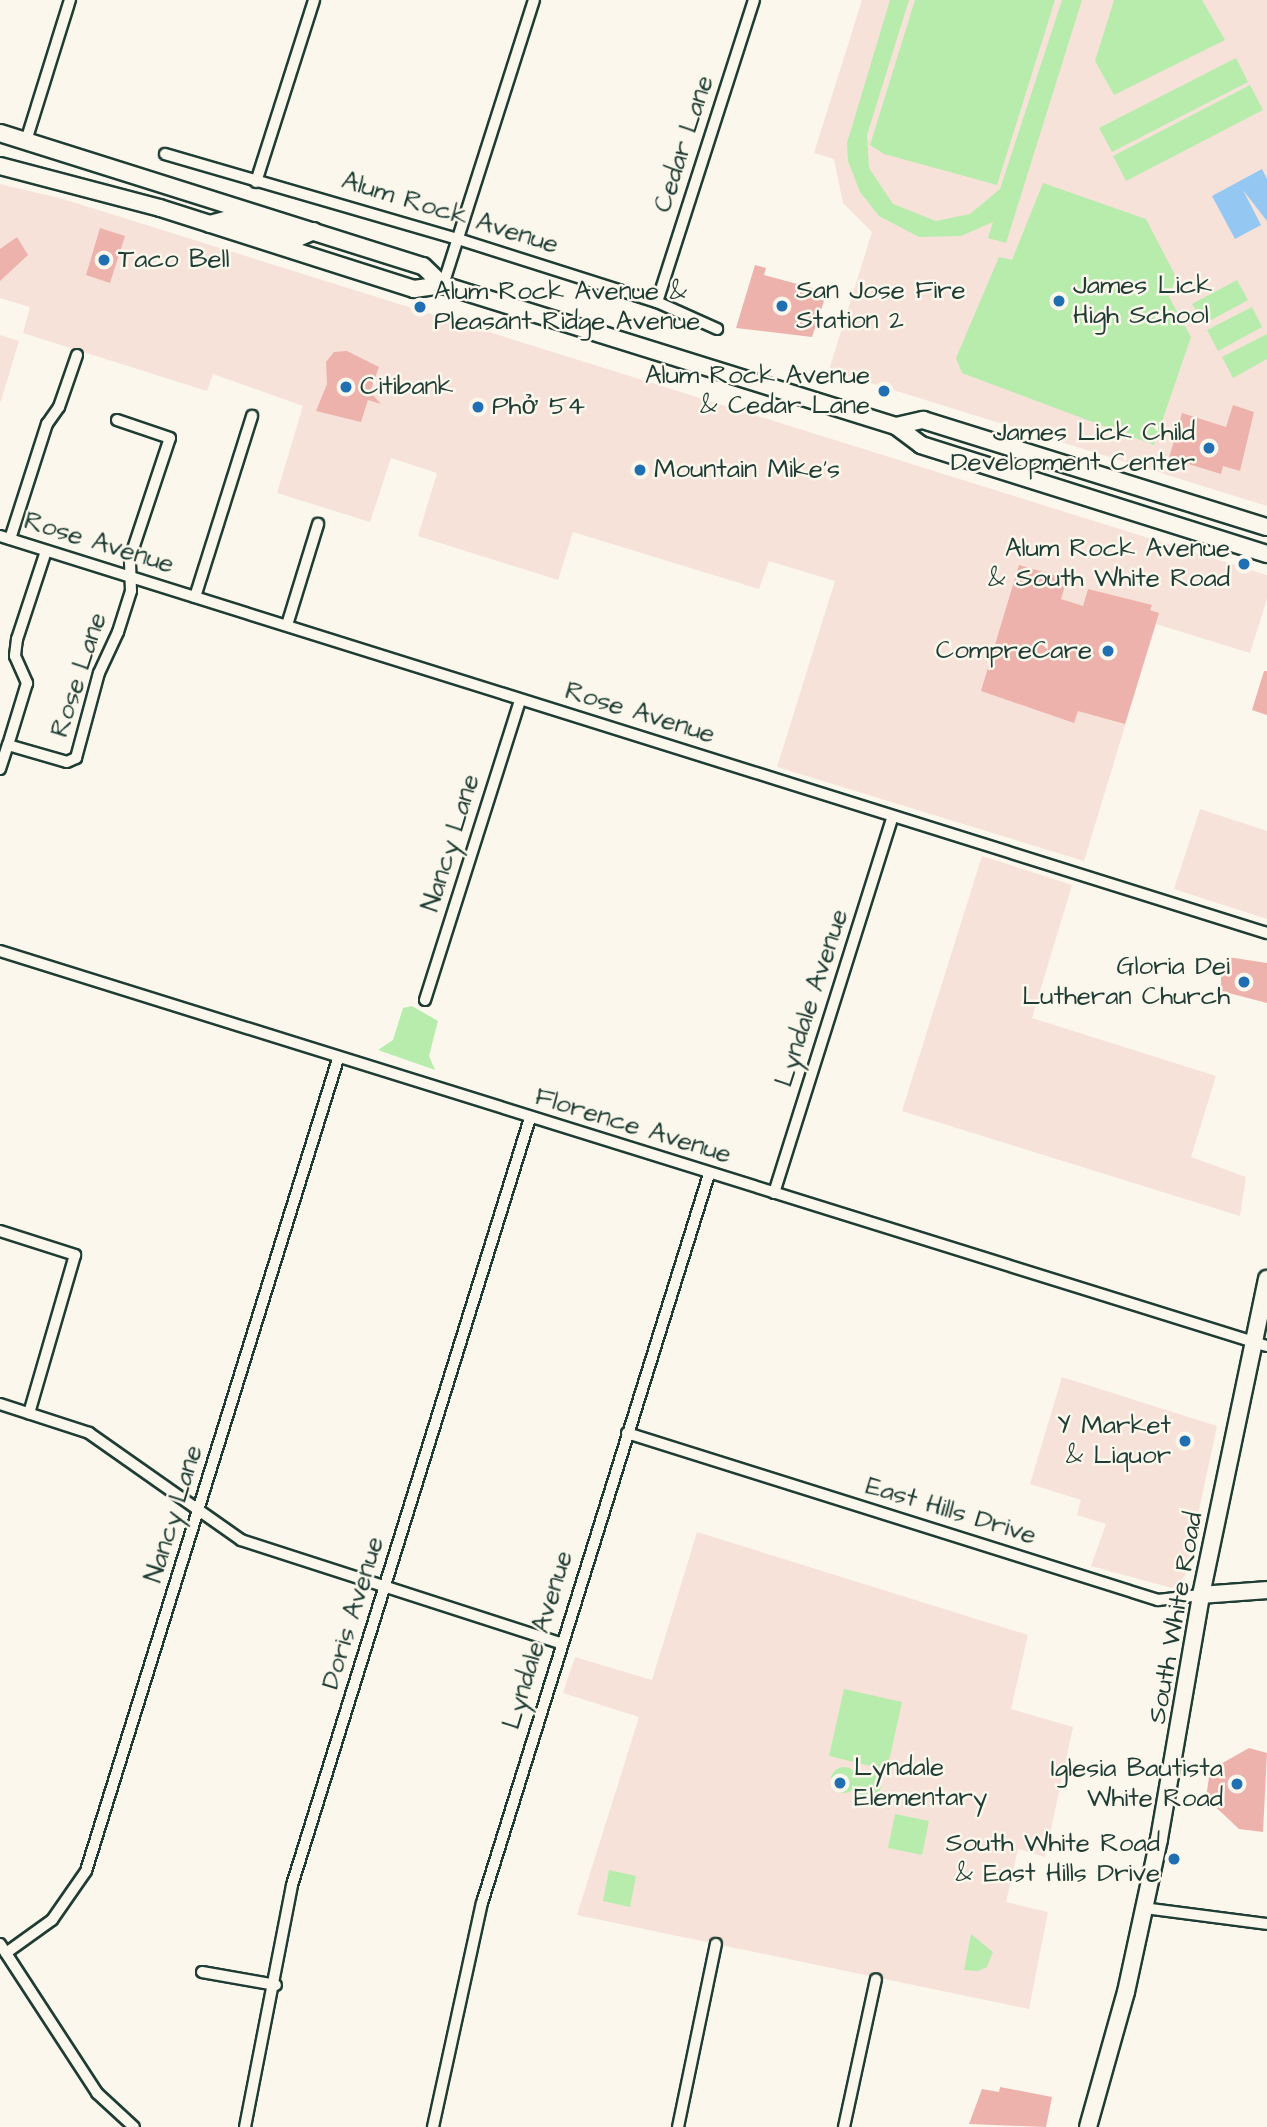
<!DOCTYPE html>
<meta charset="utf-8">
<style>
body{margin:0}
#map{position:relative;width:1267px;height:2127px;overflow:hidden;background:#fbf7ec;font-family:"Architects Daughter",sans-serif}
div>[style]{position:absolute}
.built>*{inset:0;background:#f7e2d9}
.green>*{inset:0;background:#b7ecad}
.round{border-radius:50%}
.water>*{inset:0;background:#94c7f1}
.building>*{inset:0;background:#edb2ac}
.roads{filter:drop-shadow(2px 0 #1f3d34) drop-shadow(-2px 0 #1f3d34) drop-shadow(0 2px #1f3d34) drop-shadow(0 -2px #1f3d34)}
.street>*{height:10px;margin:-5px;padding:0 5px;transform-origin:5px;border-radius:5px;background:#fbf7ec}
.secondary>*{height:16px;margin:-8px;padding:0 8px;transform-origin:8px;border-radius:8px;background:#fbf7ec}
.dots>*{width:19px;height:19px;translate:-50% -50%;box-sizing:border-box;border:4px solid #fbf7ec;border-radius:50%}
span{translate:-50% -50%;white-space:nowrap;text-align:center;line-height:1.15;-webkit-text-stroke:5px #fbf7ec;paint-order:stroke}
.street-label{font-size:26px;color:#1f3d34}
.poi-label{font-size:26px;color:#1f3d34}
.left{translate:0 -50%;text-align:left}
.right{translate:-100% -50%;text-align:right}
</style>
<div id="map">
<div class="built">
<div style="clip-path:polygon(862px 0,1267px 0,1267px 506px,829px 370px,872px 232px,843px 203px,834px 159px,814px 153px)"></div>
<div style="clip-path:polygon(0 184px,63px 199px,1267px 575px,1267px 599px,1250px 653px,1156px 624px,1084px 861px,777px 767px,835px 581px,769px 561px,759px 589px,573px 532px,558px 580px,418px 536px,437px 473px,391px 458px,370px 522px,277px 493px,303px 406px,213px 374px,207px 391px,23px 333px,30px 307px,0 298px)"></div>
<div style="clip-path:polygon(0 335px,19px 341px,1px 401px,0 401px)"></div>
<div style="clip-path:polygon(1200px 809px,1267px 831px,1267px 919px,1174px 889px)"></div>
<div style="clip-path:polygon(982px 856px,1072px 885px,1032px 1018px,1216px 1076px,1191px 1157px,1246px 1177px,1240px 1216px,902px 1111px)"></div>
<div style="clip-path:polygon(1062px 1377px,1217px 1426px,1185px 1576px,1172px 1588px,1091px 1566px,1106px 1524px,1077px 1515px,1081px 1500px,1030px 1484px)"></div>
<div style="clip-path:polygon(697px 1532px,1028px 1635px,1011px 1709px,1073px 1727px,1045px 1857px,1018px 1849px,1006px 1902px,1048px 1912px,1029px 2009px,577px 1915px,639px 1717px,563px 1693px,575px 1657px,652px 1680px)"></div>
</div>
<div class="green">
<div style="clip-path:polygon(890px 0,909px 0,867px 135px,869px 168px,893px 204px,936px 221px,970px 214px,1000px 189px,1062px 0,1082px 0,1006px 243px,988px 238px,993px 222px,961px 236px,919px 237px,879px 216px,860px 192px,848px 161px,847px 143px)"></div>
<div style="clip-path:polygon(915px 0,1055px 0,997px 185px,884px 154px,870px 145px)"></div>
<div style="clip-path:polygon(1114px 0,1202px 0,1225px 40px,1114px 95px,1095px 61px)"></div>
<div style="clip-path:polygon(1236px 58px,1248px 82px,1112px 152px,1099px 128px)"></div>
<div style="clip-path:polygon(1250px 85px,1263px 110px,1126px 181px,1113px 156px)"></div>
<div style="clip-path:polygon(1043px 183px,1146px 219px,1176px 277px,1169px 297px,1191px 337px,1154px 445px,962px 373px,956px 358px,999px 257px,1012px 260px)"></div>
<div style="clip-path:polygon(1237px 280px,1248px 300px,1204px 324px,1192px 304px)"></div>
<div style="clip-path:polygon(1252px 307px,1262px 327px,1218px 351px,1207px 330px)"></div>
<div style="clip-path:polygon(1267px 334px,1267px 359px,1233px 378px,1222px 357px)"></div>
<div style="clip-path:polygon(412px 1006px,438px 1021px,429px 1056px,435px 1070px,378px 1050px,393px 1040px,403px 1008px)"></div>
<div style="clip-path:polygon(844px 1689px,902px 1702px,887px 1770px,829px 1756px)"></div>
<div class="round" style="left:831px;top:1767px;width:26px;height:26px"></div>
<div class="round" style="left:855px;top:1772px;width:26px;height:26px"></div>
<div style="clip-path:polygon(895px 1814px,929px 1821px,922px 1855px,888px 1848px)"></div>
<div style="clip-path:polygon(609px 1870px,636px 1876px,630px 1907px,603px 1901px)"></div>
<div style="clip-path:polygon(971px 1934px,993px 1952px,987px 1967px,978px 1971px,964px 1970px)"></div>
</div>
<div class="water">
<div style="clip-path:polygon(1262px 169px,1267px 179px,1267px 221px,1243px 190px,1261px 225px,1235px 239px,1212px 196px)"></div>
</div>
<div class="building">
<div style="clip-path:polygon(100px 228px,125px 236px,110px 283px,86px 275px)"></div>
<div style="clip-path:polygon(17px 237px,28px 255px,0 281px,0 249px)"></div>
<div style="clip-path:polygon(755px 265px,766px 268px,764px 275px,827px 292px,812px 337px,736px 328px)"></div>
<div style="clip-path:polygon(347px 351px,379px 367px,370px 392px,381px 404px,368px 400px,361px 422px,316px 411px,327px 384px,326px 362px,334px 352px)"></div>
<div style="clip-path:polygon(1233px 405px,1254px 412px,1240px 471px,1223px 466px,1221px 474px,1169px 458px,1182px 413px,1226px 427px)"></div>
<div style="clip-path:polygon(1019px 565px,1067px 579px,1061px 599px,1083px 606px,1088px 589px,1152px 605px,1150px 610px,1159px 613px,1125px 724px,1078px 711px,1074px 723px,981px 691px)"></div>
<div style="clip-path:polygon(1264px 671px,1267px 671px,1267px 715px,1252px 710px)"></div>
<div style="clip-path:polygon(1228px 957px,1267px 963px,1267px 1003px,1221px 991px,1221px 973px)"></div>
<div style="clip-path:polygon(1249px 1748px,1267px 1753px,1263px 1832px,1239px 1829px,1206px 1798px,1210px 1770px)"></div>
<div style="clip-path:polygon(1000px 2087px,1052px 2097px,1046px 2127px,969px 2124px,982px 2089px,999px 2092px)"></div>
</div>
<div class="roads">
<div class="street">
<div style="left:26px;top:141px;width:148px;rotate:-72.7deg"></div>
<div style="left:165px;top:154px;width:305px;rotate:16.2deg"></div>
<div style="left:458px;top:239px;width:209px;rotate:17.6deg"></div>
<div style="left:657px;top:302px;width:66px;rotate:24.2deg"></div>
<div style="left:256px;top:182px;width:191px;rotate:-72.3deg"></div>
<div style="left:443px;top:285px;width:299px;rotate:-72.3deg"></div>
<div style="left:657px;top:302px;width:317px;rotate:-72.2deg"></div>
<div style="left:0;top:536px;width:1328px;rotate:17.4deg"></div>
<div style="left:10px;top:539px;width:121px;rotate:-72.2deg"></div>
<div style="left:47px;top:424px;width:21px;rotate:-55deg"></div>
<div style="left:59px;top:407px;width:55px;rotate:-70.9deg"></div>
<div style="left:46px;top:551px;width:93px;rotate:108.2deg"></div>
<div style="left:17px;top:639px;width:17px;rotate:97deg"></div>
<div style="left:15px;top:656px;width:30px;rotate:66deg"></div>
<div style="left:27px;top:683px;width:65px;rotate:107deg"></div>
<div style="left:8px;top:745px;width:61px;rotate:16.1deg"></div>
<div style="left:67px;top:762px;width:10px;rotate:-24deg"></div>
<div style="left:76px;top:758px;width:88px;rotate:-74.9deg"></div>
<div style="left:99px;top:673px;width:45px;rotate:-65.1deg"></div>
<div style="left:118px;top:632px;width:43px;rotate:-72.4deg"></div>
<div style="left:131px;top:591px;width:33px;rotate:-92deg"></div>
<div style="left:130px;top:558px;width:126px;rotate:-71.6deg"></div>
<div style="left:170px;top:438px;width:56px;rotate:-161.2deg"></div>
<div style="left:195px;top:597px;width:190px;rotate:-72.5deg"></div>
<div style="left:287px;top:625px;width:106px;rotate:-72.9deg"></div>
<div style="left:0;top:769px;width:25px;rotate:-72deg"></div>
<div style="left:0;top:951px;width:1327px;rotate:17.32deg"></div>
<div style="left:425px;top:1000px;width:315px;rotate:-72.4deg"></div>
<div style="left:774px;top:1193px;width:395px;rotate:-72.5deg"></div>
<div style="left:0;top:1231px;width:79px;rotate:17.7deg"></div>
<div style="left:75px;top:1255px;width:165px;rotate:106.2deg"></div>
<div style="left:0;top:1404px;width:94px;rotate:18deg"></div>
<div style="left:89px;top:1433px;width:186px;rotate:35.1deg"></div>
<div style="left:241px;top:1540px;width:335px;rotate:17.9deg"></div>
<div style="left:627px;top:1433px;width:557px;rotate:17.46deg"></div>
<div style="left:1158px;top:1600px;width:43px;rotate:-6.6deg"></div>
<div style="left:1144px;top:1908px;width:124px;rotate:7.4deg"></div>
<div style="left:0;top:1944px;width:178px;rotate:56.9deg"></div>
<div style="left:97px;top:2093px;width:50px;rotate:42.6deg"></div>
<div style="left:6px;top:1953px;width:57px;rotate:-35.7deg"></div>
<div style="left:52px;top:1920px;width:60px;rotate:-55.2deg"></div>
<div style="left:86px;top:1871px;width:850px;rotate:-72.76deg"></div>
<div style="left:202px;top:1972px;width:75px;rotate:10deg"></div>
<div style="left:245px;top:2127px;width:247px;rotate:-79deg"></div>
<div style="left:292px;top:1885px;width:803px;rotate:-72.76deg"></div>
<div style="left:433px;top:2127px;width:229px;rotate:-77.7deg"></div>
<div style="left:482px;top:1903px;width:764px;rotate:-72.7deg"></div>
<div style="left:678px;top:2127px;width:187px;rotate:-78.3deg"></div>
<div style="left:844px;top:2127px;width:151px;rotate:-77.8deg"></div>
</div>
<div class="secondary">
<div style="left:0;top:133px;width:443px;rotate:17.5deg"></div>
<div style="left:423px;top:266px;width:28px;rotate:44deg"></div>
<div style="left:0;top:166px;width:165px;rotate:14.7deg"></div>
<div style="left:160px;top:208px;width:267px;rotate:17.7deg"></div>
<div style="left:414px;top:289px;width:29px;rotate:-8deg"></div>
<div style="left:443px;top:285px;width:474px;rotate:17.3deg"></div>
<div style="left:896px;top:426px;width:31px;rotate:37deg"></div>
<div style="left:921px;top:445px;width:363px;rotate:17.5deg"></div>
<div style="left:210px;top:224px;width:23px;rotate:-15deg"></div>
<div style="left:232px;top:218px;width:69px;rotate:16.9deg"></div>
<div style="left:298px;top:238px;width:17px;rotate:-24deg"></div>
<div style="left:896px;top:426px;width:28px;rotate:-13deg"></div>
<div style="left:923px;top:420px;width:360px;rotate:17.3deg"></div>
<div style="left:1201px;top:1595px;width:66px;rotate:-4.3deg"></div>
<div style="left:1088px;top:2127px;width:140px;rotate:-74.3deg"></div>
<div style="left:1126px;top:1992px;width:157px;rotate:-77.8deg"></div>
<div style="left:1159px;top:1839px;width:248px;rotate:-80.2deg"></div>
<div style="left:1201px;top:1595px;width:323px;rotate:-78.2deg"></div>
</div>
</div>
<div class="dots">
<div style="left:104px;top:260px;background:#1f6fb2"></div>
<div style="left:1059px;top:301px;background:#1f6fb2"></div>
<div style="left:782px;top:306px;background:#1f6fb2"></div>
<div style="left:420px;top:307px;background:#1f6fb2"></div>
<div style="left:346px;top:387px;background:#1f6fb2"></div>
<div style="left:884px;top:391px;background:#1f6fb2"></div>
<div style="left:478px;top:407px;background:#1f6fb2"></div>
<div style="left:1209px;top:448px;background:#1f6fb2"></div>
<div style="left:640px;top:470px;background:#1f6fb2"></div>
<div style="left:1244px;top:564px;background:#1f6fb2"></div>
<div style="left:1108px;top:651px;background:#1f6fb2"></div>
<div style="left:1244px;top:982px;background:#1f6fb2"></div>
<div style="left:1185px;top:1441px;background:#1f6fb2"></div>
<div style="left:840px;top:1783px;background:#1f6fb2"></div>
<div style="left:1237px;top:1784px;background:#1f6fb2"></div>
<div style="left:1174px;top:1859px;background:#1f6fb2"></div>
</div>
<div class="street-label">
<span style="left:684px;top:144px;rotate:-72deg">Cedar Lane</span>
<span style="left:450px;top:213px;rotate:17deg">Alum Rock Avenue</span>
<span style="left:99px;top:543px;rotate:17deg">Rose Avenue</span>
<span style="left:79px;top:675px;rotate:-72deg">Rose Lane</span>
<span style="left:640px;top:713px;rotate:17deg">Rose Avenue</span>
<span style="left:451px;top:843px;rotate:-73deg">Nancy Lane</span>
<span style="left:812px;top:998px;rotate:-72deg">Lyndale Avenue</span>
<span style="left:633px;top:1126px;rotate:17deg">Florence Avenue</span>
<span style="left:951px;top:1511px;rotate:17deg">East Hills Drive</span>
<span style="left:174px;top:1514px;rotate:-73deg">Nancy Lane</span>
<span style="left:353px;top:1613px;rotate:-73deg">Doris Avenue</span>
<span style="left:1176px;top:1618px;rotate:-80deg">South White Road</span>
<span style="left:538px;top:1640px;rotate:-73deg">Lyndale Avenue</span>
</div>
<div class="poi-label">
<span class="left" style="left:118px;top:260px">Taco Bell</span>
<span class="left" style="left:1073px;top:301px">James Lick<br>High School</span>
<span class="left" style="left:796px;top:306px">San Jose Fire<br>Station 2</span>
<span class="left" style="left:434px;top:307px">Alum Rock Avenue &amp;<br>Pleasant Ridge Avenue</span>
<span class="right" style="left:870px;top:391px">Alum Rock Avenue<br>&amp; Cedar Lane</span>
<span class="left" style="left:360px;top:387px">Citibank</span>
<span class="left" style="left:492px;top:407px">Phở 54</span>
<span class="right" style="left:1195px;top:448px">James Lick Child<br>Development Center</span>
<span class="left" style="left:654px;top:470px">Mountain Mike's</span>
<span class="right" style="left:1230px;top:564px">Alum Rock Avenue<br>&amp; South White Road</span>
<span class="right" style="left:1092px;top:651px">CompreCare</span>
<span class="right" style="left:1230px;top:982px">Gloria Dei<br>Lutheran Church</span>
<span class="right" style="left:1171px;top:1441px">Y Market<br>&amp; Liquor</span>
<span class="left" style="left:854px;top:1783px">Lyndale<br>Elementary</span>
<span class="right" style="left:1223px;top:1784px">Iglesia Bautista<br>White Road</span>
<span class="right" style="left:1160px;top:1859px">South White Road<br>&amp; East Hills Drive</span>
</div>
</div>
